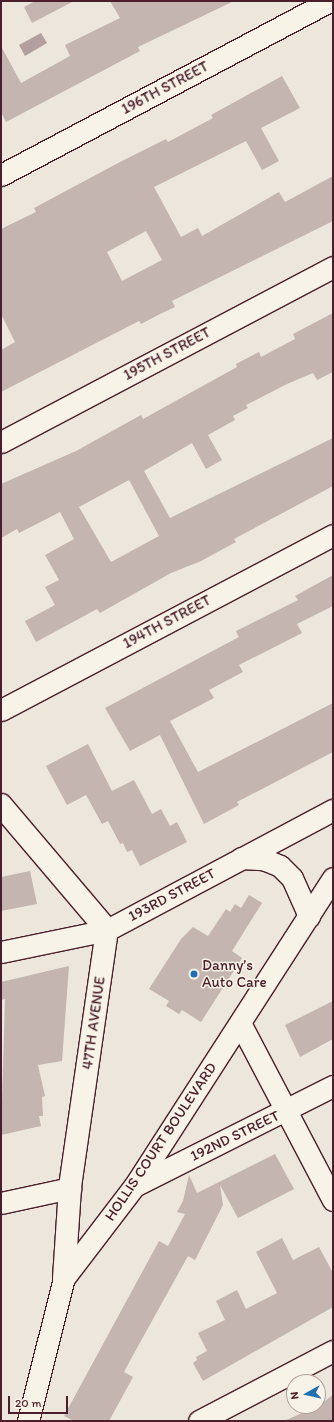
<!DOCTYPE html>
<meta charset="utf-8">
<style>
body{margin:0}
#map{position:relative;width:334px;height:1422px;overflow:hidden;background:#ece6dd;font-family:Itim,sans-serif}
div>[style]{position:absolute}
.water>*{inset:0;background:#b39f9d}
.building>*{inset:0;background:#c4b5b0}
.roads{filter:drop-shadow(1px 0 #4a1f2b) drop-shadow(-1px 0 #4a1f2b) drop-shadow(0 1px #4a1f2b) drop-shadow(0 -1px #4a1f2b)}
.street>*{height:21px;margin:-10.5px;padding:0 10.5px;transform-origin:10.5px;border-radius:10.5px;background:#f7f3e8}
.secondary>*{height:22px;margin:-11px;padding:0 11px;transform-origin:11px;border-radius:11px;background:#f7f3e8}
.dots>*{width:11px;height:11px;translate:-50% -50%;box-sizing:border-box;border:2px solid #f7f3e8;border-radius:50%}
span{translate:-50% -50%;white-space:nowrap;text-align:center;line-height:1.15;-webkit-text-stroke:3px #f7f3e8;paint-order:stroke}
.street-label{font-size:15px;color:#4a1f2b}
.poi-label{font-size:15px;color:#4a1f2b}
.left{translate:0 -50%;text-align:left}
.frame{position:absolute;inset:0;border:2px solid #4a1f2b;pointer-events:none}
.north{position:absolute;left:286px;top:1374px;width:40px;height:40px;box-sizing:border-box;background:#f7f3e8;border:1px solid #b29e9c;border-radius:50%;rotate:262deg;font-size:11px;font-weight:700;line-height:16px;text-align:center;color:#4a1f2b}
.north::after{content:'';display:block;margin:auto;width:14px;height:18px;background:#1f6fb2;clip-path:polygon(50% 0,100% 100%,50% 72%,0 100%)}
.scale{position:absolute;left:8px;top:1396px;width:60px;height:18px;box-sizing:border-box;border:2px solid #4a1f2b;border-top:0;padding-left:5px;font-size:12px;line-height:14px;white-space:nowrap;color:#4a1f2b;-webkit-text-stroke:3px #f7f3e8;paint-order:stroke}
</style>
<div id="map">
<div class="water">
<div style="clip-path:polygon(41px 33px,47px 43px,25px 56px,19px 45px)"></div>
</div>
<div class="building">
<div style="clip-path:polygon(35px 1px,74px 1px,32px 23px,24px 7px)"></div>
<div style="clip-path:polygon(110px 1px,234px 1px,138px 47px,140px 51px,6px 122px,1px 112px,1px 46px,21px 83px,70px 56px,65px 45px,120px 18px)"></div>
<div style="clip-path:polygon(evenodd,282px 76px,300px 108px,261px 128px,279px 161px,262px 170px,246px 141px,154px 187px,181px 237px,198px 228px,202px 236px,279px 192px,285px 202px,333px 176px,333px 221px,172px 301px,175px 307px,160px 314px,141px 324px,139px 321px,1px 392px,1px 350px,15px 342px,1px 314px,1px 229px,36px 212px,34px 208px,120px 162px,166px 139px,168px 142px,213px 118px,211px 115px,282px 76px,146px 231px,162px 260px,122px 281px,107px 252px,146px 231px)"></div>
<div style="clip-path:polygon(evenodd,333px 313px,333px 372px,317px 380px,313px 373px,287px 384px,246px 405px,248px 408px,233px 416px,235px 420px,208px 435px,222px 460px,206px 469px,192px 443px,144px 471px,170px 518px,333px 438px,333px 486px,234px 539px,236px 542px,201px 561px,171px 573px,100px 613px,97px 609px,36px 642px,25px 621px,55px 605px,45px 587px,59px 580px,45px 555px,74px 539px,60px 512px,19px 533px,17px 529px,1px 538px,1px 484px,76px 451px,141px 415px,143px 419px,237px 367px,236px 364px,259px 352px,261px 357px,295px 339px,293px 334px,333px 313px,129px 480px,159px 536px,111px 562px,79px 507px,129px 480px)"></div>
<div style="clip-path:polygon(333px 575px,333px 606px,297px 624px,302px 633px,239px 665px,243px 672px,209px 690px,214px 698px,170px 721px,198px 772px,333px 703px,333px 752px,237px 802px,239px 805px,204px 824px,160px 735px,130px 751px,105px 708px,239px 637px,236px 631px,298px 600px,295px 596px)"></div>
<div style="clip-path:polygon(88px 744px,112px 791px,134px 780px,152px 814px,161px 809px,170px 826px,177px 822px,187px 842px,140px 866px,132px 850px,127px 852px,123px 843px,120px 844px,108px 821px,102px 824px,86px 795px,67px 805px,46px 766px)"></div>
<div style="clip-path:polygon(30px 871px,37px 904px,1px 911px,1px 877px)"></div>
<div style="clip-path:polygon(249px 895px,262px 903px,232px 951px,242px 958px,201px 1022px,182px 1010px,179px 1014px,166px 1006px,169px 1001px,149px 989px,181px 939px,193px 927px,208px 936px,226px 909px,230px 912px,235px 904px,241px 908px)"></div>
<div style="clip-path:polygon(69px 966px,62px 1061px,38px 1065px,45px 1096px,42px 1097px,43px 1116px,39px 1116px,41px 1126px,1px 1135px,5px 999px,1px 1000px,1px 982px)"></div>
<div style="clip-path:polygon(333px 1001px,333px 1039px,300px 1057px,285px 1025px)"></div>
<div style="clip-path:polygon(275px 1154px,294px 1189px,238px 1218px,220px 1185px,223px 1205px,195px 1260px,188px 1256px,132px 1357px,124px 1372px,133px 1377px,109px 1421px,74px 1421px,64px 1416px,159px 1241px,168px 1246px,175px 1233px,185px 1214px,177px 1212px,183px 1201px,189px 1175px,197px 1193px)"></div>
<div style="clip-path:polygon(282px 1238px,293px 1260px,319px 1247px,333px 1273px,333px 1307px,203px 1381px,193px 1363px,197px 1360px,196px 1357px,207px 1351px,198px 1333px,225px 1320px,216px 1301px,237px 1290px,246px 1309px,277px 1293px,256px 1252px)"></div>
<div style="clip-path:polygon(333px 1395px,333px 1421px,284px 1421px,318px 1406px)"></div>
</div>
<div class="roads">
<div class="street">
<div style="left:1px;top:175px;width:372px;rotate:-27.9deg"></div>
<div style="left:1px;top:442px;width:375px;rotate:-27.8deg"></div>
<div style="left:1px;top:710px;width:375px;rotate:-27.8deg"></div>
<div style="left:241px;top:858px;width:22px;rotate:3deg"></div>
<div style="left:263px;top:859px;width:18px;rotate:22deg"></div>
<div style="left:280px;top:866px;width:17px;rotate:45deg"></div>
<div style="left:292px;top:878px;width:42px;rotate:65.9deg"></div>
<div style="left:1px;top:952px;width:108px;rotate:-11.7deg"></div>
<div style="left:107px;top:930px;width:256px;rotate:-28deg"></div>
<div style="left:240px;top:1023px;width:200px;rotate:62.3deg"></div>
<div style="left:136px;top:1185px;width:220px;rotate:-26.7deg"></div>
<div style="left:1px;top:1203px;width:71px;rotate:-12.3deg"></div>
<div style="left:28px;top:1421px;width:147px;rotate:-75.9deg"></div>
<div style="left:64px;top:1278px;width:117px;rotate:-52.6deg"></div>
<div style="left:135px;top:1185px;width:365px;rotate:-57.2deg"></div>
<div style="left:199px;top:1421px;width:151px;rotate:-27.6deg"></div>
</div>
<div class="secondary">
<div style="left:1px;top:805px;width:164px;rotate:49.7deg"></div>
<div style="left:107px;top:930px;width:261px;rotate:98.2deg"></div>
<div style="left:70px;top:1188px;width:90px;rotate:93.8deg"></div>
</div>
</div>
<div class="dots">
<div style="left:194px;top:974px;background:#1f6fb2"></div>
</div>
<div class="street-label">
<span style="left:165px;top:88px;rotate:-28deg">196TH STREET</span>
<span style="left:167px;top:354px;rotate:-28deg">195TH STREET</span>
<span style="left:167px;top:622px;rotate:-28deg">194TH STREET</span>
<span style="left:172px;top:895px;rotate:-28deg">193RD STREET</span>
<span style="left:94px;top:1023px;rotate:-82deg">47TH AVENUE</span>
<span style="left:235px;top:1136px;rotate:-26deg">192ND STREET</span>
<span style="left:161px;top:1142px;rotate:-56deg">HOLLIS COURT BOULEVARD</span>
</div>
<div class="poi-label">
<span class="left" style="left:202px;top:974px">Danny’s<br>Auto Care</span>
</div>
<div class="frame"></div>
<div class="north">N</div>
<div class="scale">20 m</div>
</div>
